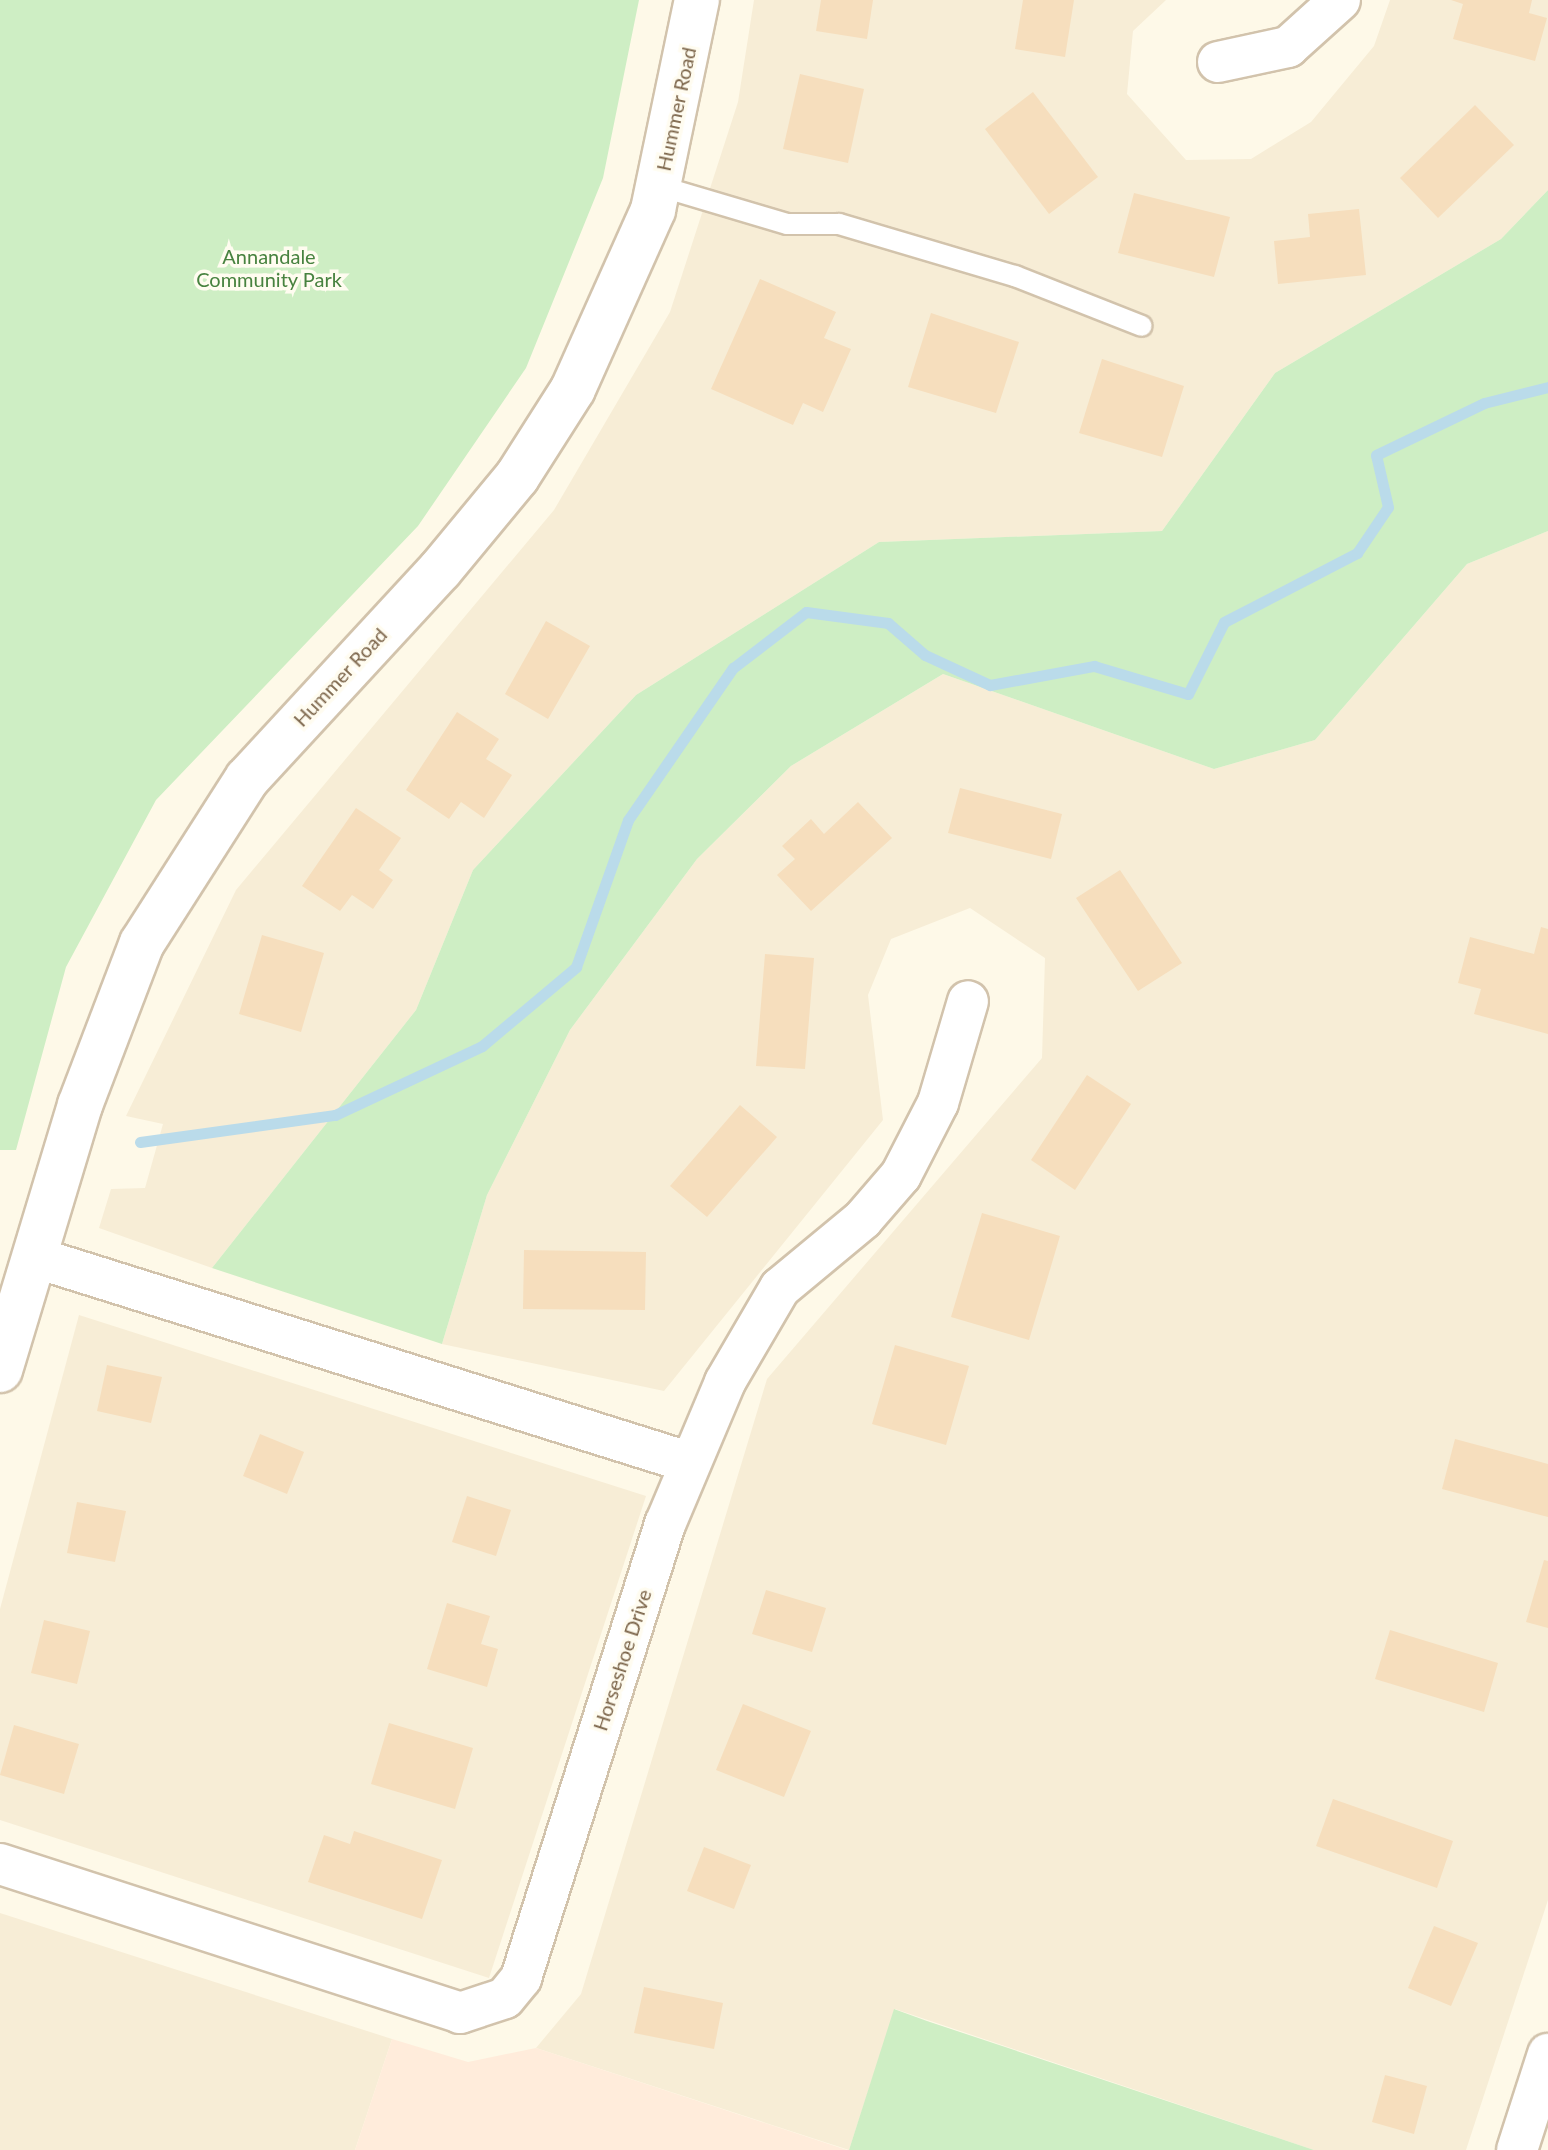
<!DOCTYPE html>
<style>
body{margin:0}
#map{position:relative;width:1548px;height:2150px;overflow:hidden;background:#fef9e8;font-family:Lato,sans-serif}
div>[style]{position:absolute}
.residential>*{inset:0;background:#f7edd6}
.commercial>*{inset:0;background:#ffecdb}
.green>*{inset:0;background:#ceeec4}
.stream>*{height:11px;margin:-5.5px;padding:0 5.5px;transform-origin:5.5px;border-radius:5.5px;background:#badbea}
.building>*{inset:0;background:#f6debd}
.roads{filter:drop-shadow(2px 0 #d2c3ac) drop-shadow(-2px 0 #d2c3ac) drop-shadow(0 2px #d2c3ac) drop-shadow(0 -2px #d2c3ac)}
.service>*{height:20px;margin:-10px;padding:0 10px;transform-origin:10px;border-radius:10px;background:#fff}
.minor>*{height:40px;margin:-20px;padding:0 20px;transform-origin:20px;border-radius:20px;background:#fff}
.secondary>*{height:44px;margin:-22px;padding:0 22px;transform-origin:22px;border-radius:22px;background:#fff}
span{translate:-50% -50%;white-space:nowrap;text-align:center;line-height:1.15;-webkit-text-stroke:7px #fffcf0;paint-order:stroke}
.street-label{font-size:20px;color:#7b6449}
.park-label{font-size:20px;color:#47823f}
</style>
<div id="map">
<div class="residential">
<div style="clip-path:polygon(754px 0,1166px 0,1133px 31px,1127px 94px,1186px 160px,1251px 159px,1311px 122px,1374px 46px,1390px 0,1548px 0,1548px 190px,1501px 239px,1275px 373px,1162px 531px,879px 542px,636px 695px,473px 870px,416px 1010px,212px 1268px,99px 1228px,111px 1189px,145px 1188px,163px 1124px,126px 1116px,236px 890px,554px 510px,670px 312px,738px 102px)"></div>
<div style="clip-path:polygon(1548px 531px,1548px 1900px,1466px 2150px,1314px 2150px,895px 2009px,849px 2150px,536px 2048px,581px 1994px,767px 1379px,1042px 1058px,1045px 958px,970px 908px,891px 939px,868px 995px,883px 1120px,664px 1391px,442px 1344px,487px 1195px,570px 1030px,697px 859px,791px 766px,943px 674px,1214px 769px,1315px 740px,1467px 564px)"></div>
<div style="clip-path:polygon(79px 1315px,646px 1496px,489px 1978px,0 1820px,0 1609px)"></div>
<div style="clip-path:polygon(0 1913px,392px 2039px,355px 2150px,0 2150px)"></div>
</div>
<div class="commercial">
<div style="clip-path:polygon(392px 2039px,468px 2062px,536px 2048px,847px 2150px,355px 2150px)"></div>
</div>
<div class="green">
<div style="clip-path:polygon(0 0,639px 0,603px 178px,526px 368px,418px 526px,156px 800px,66px 967px,16px 1150px,0 1150px)"></div>
<div style="clip-path:polygon(1548px 190px,1548px 531px,1467px 564px,1315px 740px,1214px 769px,943px 674px,791px 766px,697px 859px,570px 1030px,487px 1195px,442px 1344px,212px 1268px,416px 1010px,473px 870px,636px 695px,879px 542px,1162px 531px,1275px 373px,1501px 239px)"></div>
<div style="clip-path:polygon(894px 2009px,927px 2021px,1314px 2150px,849px 2150px)"></div>
</div>
<div class="stream">
<div style="left:140px;top:1142px;width:197px;rotate:-7.9deg"></div>
<div style="left:335px;top:1115px;width:162px;rotate:-25.1deg"></div>
<div style="left:482px;top:1046px;width:123px;rotate:-40deg"></div>
<div style="left:576px;top:967px;width:156px;rotate:-70.5deg"></div>
<div style="left:628px;top:820px;width:185px;rotate:-55.4deg"></div>
<div style="left:733px;top:668px;width:92px;rotate:-37.5deg"></div>
<div style="left:806px;top:612px;width:83px;rotate:7.6deg"></div>
<div style="left:888px;top:623px;width:49px;rotate:40.9deg"></div>
<div style="left:925px;top:655px;width:72px;rotate:24.8deg"></div>
<div style="left:990px;top:685px;width:106px;rotate:-10.4deg"></div>
<div style="left:1094px;top:666px;width:98px;rotate:16.6deg"></div>
<div style="left:1188px;top:694px;width:80px;rotate:-63.4deg"></div>
<div style="left:1224px;top:622px;width:150px;rotate:-27.4deg"></div>
<div style="left:1357px;top:553px;width:55px;rotate:-56deg"></div>
<div style="left:1388px;top:507px;width:53px;rotate:-103deg"></div>
<div style="left:1376px;top:455px;width:120px;rotate:-25.7deg"></div>
<div style="left:1484px;top:403px;width:66px;rotate:-14deg"></div>
</div>
<div class="building">
<div style="clip-path:polygon(821px 0,873px 0,867px 39px,816px 31px)"></div>
<div style="clip-path:polygon(1023px 0,1074px 0,1065px 57px,1015px 49px)"></div>
<div style="clip-path:polygon(1451px 0,1532px 0,1529px 13px,1547px 18px,1535px 61px,1453px 39px,1463px 4px)"></div>
<div style="clip-path:polygon(800px 74px,864px 89px,848px 163px,783px 149px)"></div>
<div style="clip-path:polygon(1033px 92px,1098px 177px,1049px 214px,985px 129px)"></div>
<div style="clip-path:polygon(1475px 105px,1514px 145px,1438px 218px,1400px 178px)"></div>
<div style="clip-path:polygon(1134px 193px,1230px 217px,1214px 277px,1118px 253px)"></div>
<div style="clip-path:polygon(1359px 209px,1366px 275px,1278px 284px,1274px 241px,1310px 237px,1308px 214px)"></div>
<div style="clip-path:polygon(760px 279px,836px 312px,824px 338px,851px 349px,823px 412px,803px 403px,793px 425px,711px 389px)"></div>
<div style="clip-path:polygon(931px 313px,1019px 342px,996px 413px,908px 387px)"></div>
<div style="clip-path:polygon(1102px 359px,1184px 386px,1162px 457px,1079px 433px)"></div>
<div style="clip-path:polygon(546px 621px,590px 646px,548px 719px,505px 694px)"></div>
<div style="clip-path:polygon(457px 712px,499px 739px,486px 759px,512px 775px,484px 818px,461px 802px,449px 819px,406px 790px)"></div>
<div style="clip-path:polygon(960px 788px,1062px 814px,1051px 859px,948px 833px)"></div>
<div style="clip-path:polygon(858px 802px,892px 838px,811px 911px,777px 875px,795px 859px,782px 846px,811px 819px,824px 834px)"></div>
<div style="clip-path:polygon(356px 808px,401px 838px,379px 870px,393px 880px,373px 909px,352px 895px,340px 911px,302px 886px)"></div>
<div style="clip-path:polygon(1120px 870px,1182px 963px,1138px 991px,1076px 898px)"></div>
<div style="clip-path:polygon(1541px 927px,1548px 929px,1548px 1034px,1474px 1014px,1481px 989px,1458px 983px,1470px 937px,1534px 954px)"></div>
<div style="clip-path:polygon(262px 935px,324px 953px,301px 1032px,239px 1014px)"></div>
<div style="clip-path:polygon(765px 954px,814px 958px,805px 1069px,756px 1066px)"></div>
<div style="clip-path:polygon(1087px 1075px,1131px 1104px,1075px 1190px,1031px 1160px)"></div>
<div style="clip-path:polygon(740px 1105px,777px 1137px,707px 1217px,670px 1186px)"></div>
<div style="clip-path:polygon(982px 1213px,1060px 1236px,1029px 1340px,951px 1317px)"></div>
<div style="clip-path:polygon(524px 1250px,646px 1252px,645px 1310px,523px 1309px)"></div>
<div style="clip-path:polygon(895px 1345px,969px 1366px,946px 1445px,872px 1424px)"></div>
<div style="clip-path:polygon(107px 1365px,162px 1377px,151px 1423px,97px 1411px)"></div>
<div style="clip-path:polygon(260px 1434px,304px 1452px,287px 1494px,243px 1476px)"></div>
<div style="clip-path:polygon(1455px 1439px,1548px 1464px,1548px 1517px,1442px 1489px)"></div>
<div style="clip-path:polygon(467px 1496px,511px 1510px,496px 1556px,452px 1542px)"></div>
<div style="clip-path:polygon(77px 1502px,126px 1511px,115px 1562px,67px 1553px)"></div>
<div style="clip-path:polygon(1544px 1560px,1548px 1561px,1548px 1628px,1526px 1622px)"></div>
<div style="clip-path:polygon(766px 1590px,826px 1608px,812px 1652px,752px 1634px)"></div>
<div style="clip-path:polygon(447px 1603px,490px 1616px,481px 1644px,498px 1649px,487px 1687px,427px 1669px)"></div>
<div style="clip-path:polygon(44px 1620px,90px 1631px,77px 1684px,31px 1673px)"></div>
<div style="clip-path:polygon(1390px 1630px,1498px 1663px,1484px 1712px,1375px 1679px)"></div>
<div style="clip-path:polygon(743px 1704px,811px 1731px,784px 1797px,716px 1770px)"></div>
<div style="clip-path:polygon(389px 1723px,473px 1748px,455px 1809px,371px 1784px)"></div>
<div style="clip-path:polygon(14px 1725px,79px 1744px,64px 1794px,0 1775px)"></div>
<div style="clip-path:polygon(1333px 1799px,1453px 1841px,1437px 1888px,1316px 1846px)"></div>
<div style="clip-path:polygon(354px 1831px,442px 1860px,422px 1919px,308px 1882px,324px 1835px,350px 1844px)"></div>
<div style="clip-path:polygon(704px 1847px,751px 1865px,734px 1909px,687px 1891px)"></div>
<div style="clip-path:polygon(1434px 1926px,1478px 1943px,1451px 2006px,1408px 1988px)"></div>
<div style="clip-path:polygon(644px 1987px,723px 2003px,714px 2049px,634px 2033px)"></div>
<div style="clip-path:polygon(1385px 2075px,1427px 2086px,1414px 2134px,1372px 2122px)"></div>
</div>
<div class="roads">
<div class="service">
<div style="left:659px;top:186px;width:134px;rotate:16.5deg"></div>
<div style="left:787px;top:224px;width:52px"></div>
<div style="left:839px;top:224px;width:184px;rotate:16.5deg"></div>
<div style="left:1015px;top:276px;width:136px;rotate:21.5deg"></div>
</div>
<div class="minor">
<div style="left:1218px;top:62px;width:72px;rotate:-12.1deg"></div>
<div style="left:1288px;top:47px;width:70px;rotate:-42.1deg"></div>
<div style="left:37px;top:1258px;width:682px;rotate:17.4deg"></div>
<div style="left:0;top:1864px;width:484px;rotate:17.9deg"></div>
<div style="left:460px;top:2013px;width:47px;rotate:-18.4deg"></div>
<div style="left:505px;top:1998px;width:26px;rotate:-51deg"></div>
<div style="left:521px;top:1978px;width:478px;rotate:-72.4deg"></div>
<div style="left:666px;top:1522px;width:152px;rotate:-67.1deg"></div>
<div style="left:725px;top:1382px;width:109px;rotate:-59.7deg"></div>
<div style="left:780px;top:1288px;width:108px;rotate:-39.7deg"></div>
<div style="left:863px;top:1219px;width:58px;rotate:-49.2deg"></div>
<div style="left:901px;top:1175px;width:81px;rotate:-62.8deg"></div>
<div style="left:938px;top:1103px;width:106px;rotate:-73.6deg"></div>
<div style="left:1517px;top:2150px;width:101px;rotate:-72.1deg"></div>
</div>
<div class="secondary">
<div style="left:0;top:1370px;width:277px;rotate:-73.2deg"></div>
<div style="left:80px;top:1105px;width:173px;rotate:-69.1deg"></div>
<div style="left:142px;top:943px;width:195px;rotate:-57.4deg"></div>
<div style="left:247px;top:779px;width:284px;rotate:-47.3deg"></div>
<div style="left:440px;top:570px;width:121px;rotate:-50.4deg"></div>
<div style="left:517px;top:477px;width:104px;rotate:-57.5deg"></div>
<div style="left:573px;top:389px;width:196px;rotate:-65.9deg"></div>
<div style="left:653px;top:210px;width:215px;rotate:-78.2deg"></div>
</div>
</div>
<div class="street-label">
<span style="left:676px;top:109px;rotate:-78deg">Hummer Road</span>
<span style="left:340px;top:677px;rotate:-47deg">Hummer Road</span>
<span style="left:622px;top:1660px;rotate:-72deg">Horseshoe Drive</span>
</div>
<div class="park-label">
<span style="left:269px;top:268px">Annandale<br>Community Park</span>
</div>
</div>
